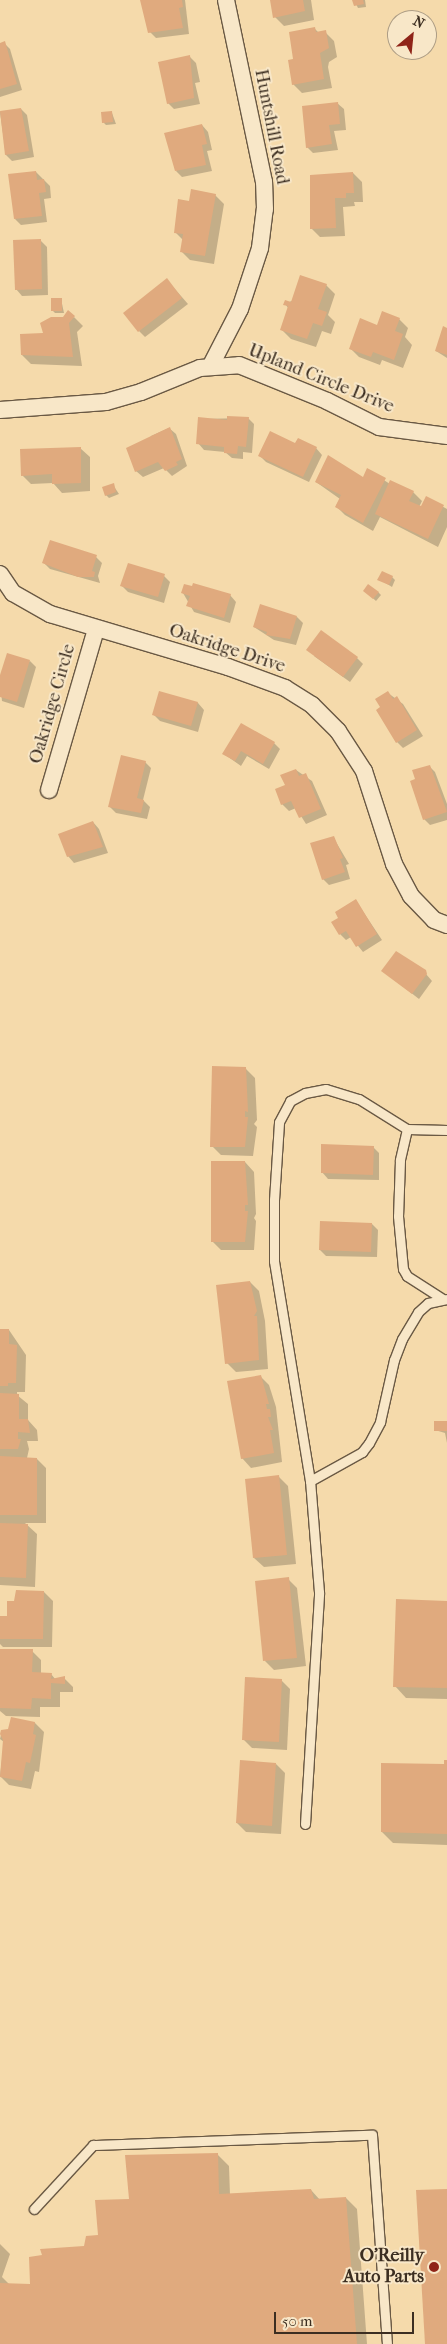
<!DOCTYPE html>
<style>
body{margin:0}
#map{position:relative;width:447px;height:2344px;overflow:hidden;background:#f5daab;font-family:"IM FELL French Canon",serif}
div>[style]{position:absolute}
.shadow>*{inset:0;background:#0003}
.building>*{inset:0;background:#e0aa7e}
.roads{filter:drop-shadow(1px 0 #6a5944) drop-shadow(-1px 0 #6a5944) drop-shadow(0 1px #6a5944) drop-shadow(0 -1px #6a5944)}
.lane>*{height:9px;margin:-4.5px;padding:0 4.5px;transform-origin:4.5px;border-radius:4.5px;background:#f8e7c8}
.street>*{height:16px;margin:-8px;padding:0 8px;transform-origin:8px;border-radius:8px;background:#f8e7c8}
.dots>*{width:14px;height:14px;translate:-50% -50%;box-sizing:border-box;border:2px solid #f8e7c8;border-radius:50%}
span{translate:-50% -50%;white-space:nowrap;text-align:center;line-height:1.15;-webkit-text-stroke:4px #f8e7c8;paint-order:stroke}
.street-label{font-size:18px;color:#3c2e21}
.poi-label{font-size:18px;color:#3c2e21;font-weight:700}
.right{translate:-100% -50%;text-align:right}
.north{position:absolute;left:387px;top:10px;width:50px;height:50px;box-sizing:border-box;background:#f8e7c8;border:1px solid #ad9d85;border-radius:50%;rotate:28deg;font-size:14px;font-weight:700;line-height:20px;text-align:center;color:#3c2e21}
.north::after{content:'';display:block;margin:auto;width:18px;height:22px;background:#8f2418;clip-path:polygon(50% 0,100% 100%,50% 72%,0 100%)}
.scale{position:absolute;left:274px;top:2312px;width:140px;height:22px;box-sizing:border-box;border:2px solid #3c2e21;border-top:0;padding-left:6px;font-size:15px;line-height:18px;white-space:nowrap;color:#3c2e21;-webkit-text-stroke:4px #f8e7c8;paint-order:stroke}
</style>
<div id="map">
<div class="shadow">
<div style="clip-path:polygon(141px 0,185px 0,189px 34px,156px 38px,150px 32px)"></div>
<div style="clip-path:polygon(271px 0,311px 0,314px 20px,284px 26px,275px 17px)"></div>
<div style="clip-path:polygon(354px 0,365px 0,366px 7px,358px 8px)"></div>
<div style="clip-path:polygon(315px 29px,319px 33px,325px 32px,334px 41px,337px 57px,329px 62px,328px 67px,332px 88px,302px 93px,293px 84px,295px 60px)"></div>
<div style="clip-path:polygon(4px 43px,10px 49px,22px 90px,0 97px,0 44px)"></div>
<div style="clip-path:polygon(190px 57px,196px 63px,200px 82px,195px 83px,200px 104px,174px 109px,168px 103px)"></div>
<div style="clip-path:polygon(337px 103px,344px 109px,346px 130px,334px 131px,338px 150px,313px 153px,307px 147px)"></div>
<div style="clip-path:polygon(21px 109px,27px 115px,34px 157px,12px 161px,6px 155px,0 112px)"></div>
<div style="clip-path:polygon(112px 113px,116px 124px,106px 125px,103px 122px)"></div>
<div style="clip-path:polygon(202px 125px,208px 132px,212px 150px,207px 151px,212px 171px,182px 177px,176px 171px)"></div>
<div style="clip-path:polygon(36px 172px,50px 186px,51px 198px,44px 199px,47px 222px,21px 225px,15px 219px)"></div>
<div style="clip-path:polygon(353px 173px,362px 182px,363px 202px,354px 202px,355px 206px,343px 207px,345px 236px,320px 237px,311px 228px)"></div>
<div style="clip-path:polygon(215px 195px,224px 204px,214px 264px,190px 260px,181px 251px,183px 240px,175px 232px,190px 202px)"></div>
<div style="clip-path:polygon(41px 241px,47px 247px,48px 295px,22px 296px,16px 289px)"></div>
<div style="clip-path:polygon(167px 280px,188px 304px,145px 337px,139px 331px)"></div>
<div style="clip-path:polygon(326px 285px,335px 294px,328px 315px,335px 322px,331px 334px,322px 331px,316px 347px,291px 339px,282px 330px,289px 309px,285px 304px)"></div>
<div style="clip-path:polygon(61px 299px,64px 313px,55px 313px,52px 310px)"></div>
<div style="clip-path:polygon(74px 317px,83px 326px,77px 332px,82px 366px,31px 364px,22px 355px,45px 334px)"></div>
<div style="clip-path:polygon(399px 319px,408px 328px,405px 337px,412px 345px,403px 368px,382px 360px,380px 365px,359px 357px,350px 348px,378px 326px)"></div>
<div style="clip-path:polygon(447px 329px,447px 358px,436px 351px)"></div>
<div style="clip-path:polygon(248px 418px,254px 424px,252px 453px,243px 452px,243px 459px,232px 458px,225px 452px,204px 450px,198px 443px,199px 419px)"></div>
<div style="clip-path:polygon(169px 428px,176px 434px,187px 466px,172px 476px,164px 468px,143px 477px,136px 471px,151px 436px)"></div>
<div style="clip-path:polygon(80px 448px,90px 457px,90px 491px,62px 493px,53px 483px,31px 484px,22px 475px)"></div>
<div style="clip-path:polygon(316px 448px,322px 455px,309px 482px,266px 462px,260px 456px)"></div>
<div style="clip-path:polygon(368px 470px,390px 484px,413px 492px,422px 501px,419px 507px,422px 508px,427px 498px,447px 509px,447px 527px,438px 547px,380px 517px,373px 531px,345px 515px,336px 506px,340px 499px,316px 482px,363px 479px)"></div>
<div style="clip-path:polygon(113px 485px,119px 494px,109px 498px,106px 495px)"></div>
<div style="clip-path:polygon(96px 557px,102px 563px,98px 576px,100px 583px,50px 569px,44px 563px)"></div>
<div style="clip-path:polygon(164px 576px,170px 582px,164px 603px,128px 592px,122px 586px)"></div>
<div style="clip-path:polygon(392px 577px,395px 580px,392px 587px,379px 579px)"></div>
<div style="clip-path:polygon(378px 592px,381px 595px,376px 601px,367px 593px)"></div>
<div style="clip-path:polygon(183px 593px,230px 595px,236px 602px,230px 623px,194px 612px)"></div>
<div style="clip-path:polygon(297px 617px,303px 623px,296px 645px,274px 640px,254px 627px)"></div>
<div style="clip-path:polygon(314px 656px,357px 658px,363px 664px,350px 682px)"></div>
<div style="clip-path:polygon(30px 661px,36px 667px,24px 708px,2px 701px,0 680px)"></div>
<div style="clip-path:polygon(160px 693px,198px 703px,204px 710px,198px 732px,160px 721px,154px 715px)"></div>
<div style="clip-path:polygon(388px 693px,403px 704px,423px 736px,403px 748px,397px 742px,382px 708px)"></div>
<div style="clip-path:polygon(274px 743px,280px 749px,269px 769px,247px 756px,241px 766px,224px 754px)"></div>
<div style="clip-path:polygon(145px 762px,151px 768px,143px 800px,150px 807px,147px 819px,116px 813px,110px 807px)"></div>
<div style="clip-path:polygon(429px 766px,435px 772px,447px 804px,447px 820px,430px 825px,424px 819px,417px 780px)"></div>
<div style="clip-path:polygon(296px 770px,312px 781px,327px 815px,306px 824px,296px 808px,289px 811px,282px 804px,276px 790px,286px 786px)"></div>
<div style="clip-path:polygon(93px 822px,99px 829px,108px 853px,74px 863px,68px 856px)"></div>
<div style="clip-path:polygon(333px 837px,349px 864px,346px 865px,350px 879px,329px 885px,323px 879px)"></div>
<div style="clip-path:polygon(356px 901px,382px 940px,363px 952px,351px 937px,346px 940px,340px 934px,340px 918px)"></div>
<div style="clip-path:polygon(383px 971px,426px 974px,432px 981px,419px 999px)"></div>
<div style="clip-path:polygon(246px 1069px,255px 1078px,257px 1120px,254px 1124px,257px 1127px,253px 1156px,221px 1155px,212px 1146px)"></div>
<div style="clip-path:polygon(373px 1147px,379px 1153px,379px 1180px,328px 1179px,322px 1172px)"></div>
<div style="clip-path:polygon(245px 1162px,254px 1172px,256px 1214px,254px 1218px,256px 1221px,254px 1250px,221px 1250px,212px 1241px)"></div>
<div style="clip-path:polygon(372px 1224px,378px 1230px,377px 1257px,326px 1256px,320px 1250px)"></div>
<div style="clip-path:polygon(250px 1282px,259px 1291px,265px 1321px,268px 1369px,236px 1372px,227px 1363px)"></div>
<div style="clip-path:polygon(0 1330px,9px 1330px,26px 1355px,25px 1392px,17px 1392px,17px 1395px,28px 1404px,28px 1420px,37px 1430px,38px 1441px,27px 1441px,29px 1449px,27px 1458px,37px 1459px,46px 1468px,46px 1523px,25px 1523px,37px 1534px,35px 1587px,0 1585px)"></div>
<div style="clip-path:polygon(260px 1376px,269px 1385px,276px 1407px,282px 1462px,251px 1468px,242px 1458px)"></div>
<div style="clip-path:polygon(447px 1423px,447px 1443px,445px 1433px,435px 1430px)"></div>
<div style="clip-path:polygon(279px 1477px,288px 1486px,296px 1564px,264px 1567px,254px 1558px)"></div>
<div style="clip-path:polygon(288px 1579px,297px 1588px,306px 1666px,274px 1670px,265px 1661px)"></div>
<div style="clip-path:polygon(44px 1592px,53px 1601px,52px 1647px,3px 1647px,0 1644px,0 1618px,8px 1618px,15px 1603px)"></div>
<div style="clip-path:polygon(447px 1602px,447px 1699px,406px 1698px,395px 1686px)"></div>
<div style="clip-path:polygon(0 1650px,32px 1651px,41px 1660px,41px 1674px,51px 1674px,56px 1680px,64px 1678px,73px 1687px,73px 1692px,60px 1692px,60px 1707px,40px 1707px,40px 1717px,6px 1716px,0 1711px)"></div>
<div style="clip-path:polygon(281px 1680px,290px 1689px,287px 1750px,252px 1748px,243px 1739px)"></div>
<div style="clip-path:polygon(12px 1718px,35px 1723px,44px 1732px,39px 1772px,35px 1771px,31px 1789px,9px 1785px,0 1776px,4px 1742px,0 1739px,2px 1731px,9px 1730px)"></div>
<div style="clip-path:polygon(447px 1761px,447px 1845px,393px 1843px,382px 1832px)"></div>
<div style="clip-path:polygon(276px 1764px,285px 1773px,281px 1834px,246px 1832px,237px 1823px)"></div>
<div style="clip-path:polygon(217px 2154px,229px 2166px,230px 2195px,311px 2190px,320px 2200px,346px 2198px,357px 2209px,367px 2344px,0 2344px,0 2244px,10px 2254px,2px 2277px,10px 2285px,31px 2285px,99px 2236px,130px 2200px)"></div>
</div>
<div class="building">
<div style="clip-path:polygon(140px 0,182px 0,183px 7px,179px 8px,183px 28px,148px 33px)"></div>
<div style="clip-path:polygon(270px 0,303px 0,305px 11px,273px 18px)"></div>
<div style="clip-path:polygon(352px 0,363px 0,364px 4px,354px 6px)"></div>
<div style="clip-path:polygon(315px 27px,316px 32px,326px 30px,329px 48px,320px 53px,324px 79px,292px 85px,288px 60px,293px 59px,289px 32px)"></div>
<div style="clip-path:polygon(5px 41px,17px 84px,0 89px,0 43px)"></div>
<div style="clip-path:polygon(190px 55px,194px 98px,167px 104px,158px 62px)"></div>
<div style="clip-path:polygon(338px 102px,340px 124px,329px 125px,332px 144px,306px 148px,302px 106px)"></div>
<div style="clip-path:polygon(21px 108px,29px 151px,5px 155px,0 111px)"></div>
<div style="clip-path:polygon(112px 111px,113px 122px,102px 123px,101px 112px)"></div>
<div style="clip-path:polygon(202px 124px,207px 144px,202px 145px,206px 165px,175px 171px,164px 133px)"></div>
<div style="clip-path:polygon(36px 171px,37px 180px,44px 179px,46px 192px,39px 193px,42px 216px,14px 219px,8px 174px)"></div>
<div style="clip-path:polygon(353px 172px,354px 193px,346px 193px,346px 198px,335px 198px,336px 228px,310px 229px,310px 175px)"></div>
<div style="clip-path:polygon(191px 189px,216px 194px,205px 256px,180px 252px,183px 234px,174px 233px,178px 199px,189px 201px)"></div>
<div style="clip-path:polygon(41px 239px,42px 289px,15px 290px,13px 240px)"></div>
<div style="clip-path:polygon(300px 275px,327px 284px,318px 309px,327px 312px,322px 326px,313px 323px,307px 339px,280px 330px,288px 306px,283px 305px,285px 300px,291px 302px)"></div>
<div style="clip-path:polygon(167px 278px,182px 298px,138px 332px,123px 313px)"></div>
<div style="clip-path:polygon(51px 298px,62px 298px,62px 311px,51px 311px)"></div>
<div style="clip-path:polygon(68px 310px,75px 316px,69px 323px,73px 357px,21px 355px,20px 334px,43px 333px,40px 323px,51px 317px,63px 317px)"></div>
<div style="clip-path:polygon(382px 311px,400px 318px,395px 331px,403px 334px,394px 360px,373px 352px,371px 357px,349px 349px,360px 318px,377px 325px)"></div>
<div style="clip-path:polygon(443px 326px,447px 328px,447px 355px,435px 351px)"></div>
<div style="clip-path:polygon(227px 416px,249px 417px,246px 447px,238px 446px,237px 454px,224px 453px,224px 447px,196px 444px,198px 417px,227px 420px)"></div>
<div style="clip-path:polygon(170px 427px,182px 459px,176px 462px,178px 465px,165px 471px,158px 462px,135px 472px,126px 448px)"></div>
<div style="clip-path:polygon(270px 431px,295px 443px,298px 438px,317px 447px,303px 477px,258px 456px)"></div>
<div style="clip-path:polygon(81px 447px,81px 483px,52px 484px,52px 474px,21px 476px,20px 449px)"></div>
<div style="clip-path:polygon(328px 455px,363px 477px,367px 468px,386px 478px,363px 523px,335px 507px,341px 495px,315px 482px)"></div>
<div style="clip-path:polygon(390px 480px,414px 491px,409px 501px,421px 506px,426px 496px,444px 505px,428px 539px,375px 514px)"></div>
<div style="clip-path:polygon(114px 483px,116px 492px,105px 496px,102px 487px)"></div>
<div style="clip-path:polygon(50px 540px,97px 555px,92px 571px,95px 572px,94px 577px,78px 577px,42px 563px)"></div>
<div style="clip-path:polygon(128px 563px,165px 574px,158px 597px,120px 586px)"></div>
<div style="clip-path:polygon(382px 571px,393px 576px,389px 585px,377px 580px)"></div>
<div style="clip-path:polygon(193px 583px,231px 594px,224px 618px,186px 606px,190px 596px,181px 593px,184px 584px,192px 586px)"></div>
<div style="clip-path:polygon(368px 584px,379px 592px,373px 599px,363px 591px)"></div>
<div style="clip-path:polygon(260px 604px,297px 616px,290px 639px,266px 635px,267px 632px,253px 627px)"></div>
<div style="clip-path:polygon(321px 630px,358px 657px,343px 677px,306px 650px)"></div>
<div style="clip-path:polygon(7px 653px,30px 660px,17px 702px,0 697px,0 675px)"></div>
<div style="clip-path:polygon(159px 691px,198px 702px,191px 726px,152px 715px)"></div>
<div style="clip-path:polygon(388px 691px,393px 699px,397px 696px,417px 730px,396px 743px,376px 710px,380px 707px,375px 699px)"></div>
<div style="clip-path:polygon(241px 723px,275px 742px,263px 764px,241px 751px,235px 761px,222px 754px)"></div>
<div style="clip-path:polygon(121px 755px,146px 761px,137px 798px,144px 800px,141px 813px,108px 807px)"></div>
<div style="clip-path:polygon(430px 765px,447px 812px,423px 820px,410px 781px,415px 779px,412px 770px)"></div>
<div style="clip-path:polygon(296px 769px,299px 776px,306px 773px,321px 809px,299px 818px,291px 801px,281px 805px,275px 789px,285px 785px,280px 775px)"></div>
<div style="clip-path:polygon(93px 821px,103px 847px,67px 857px,58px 834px)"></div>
<div style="clip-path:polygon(334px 836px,343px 858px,340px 859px,345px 872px,322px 880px,310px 843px)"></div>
<div style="clip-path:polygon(356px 899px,377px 934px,356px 947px,346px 931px,339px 935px,331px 922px,338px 918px,335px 912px)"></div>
<div style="clip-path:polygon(396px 951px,426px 970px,427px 974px,412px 994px,381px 971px)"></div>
<div style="clip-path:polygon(212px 1066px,246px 1067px,248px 1112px,245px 1111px,245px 1117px,248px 1117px,245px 1147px,210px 1147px)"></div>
<div style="clip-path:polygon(321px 1144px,374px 1146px,373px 1175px,321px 1173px)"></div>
<div style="clip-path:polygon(211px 1161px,245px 1161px,248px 1205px,245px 1205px,245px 1211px,248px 1211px,245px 1242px,211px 1242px)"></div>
<div style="clip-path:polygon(320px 1221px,372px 1223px,371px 1252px,319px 1250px)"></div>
<div style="clip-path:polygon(250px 1281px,257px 1311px,254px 1316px,257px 1316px,259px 1360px,225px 1364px,216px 1285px)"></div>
<div style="clip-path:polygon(0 1329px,9px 1329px,9px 1344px,17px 1345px,16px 1383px,8px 1383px,8px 1386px,0 1386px)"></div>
<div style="clip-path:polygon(261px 1375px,269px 1404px,266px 1404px,267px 1409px,270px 1409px,271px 1417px,268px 1417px,273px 1430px,270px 1430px,274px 1453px,241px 1459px,227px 1381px)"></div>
<div style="clip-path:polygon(0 1393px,19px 1394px,19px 1419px,28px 1419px,30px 1433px,18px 1432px,18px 1439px,21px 1439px,18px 1449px,0 1449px)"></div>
<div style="clip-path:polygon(434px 1421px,447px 1421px,447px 1431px,434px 1431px)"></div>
<div style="clip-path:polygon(0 1456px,37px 1458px,37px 1515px,0 1515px)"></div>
<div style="clip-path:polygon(279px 1475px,287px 1555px,253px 1558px,245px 1479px)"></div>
<div style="clip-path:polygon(0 1523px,28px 1524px,26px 1578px,0 1577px)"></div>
<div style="clip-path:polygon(289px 1577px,297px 1658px,263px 1661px,255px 1581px)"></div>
<div style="clip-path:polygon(16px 1590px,44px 1591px,43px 1639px,0 1639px,0 1616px,7px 1616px,7px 1601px,14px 1601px)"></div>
<div style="clip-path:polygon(396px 1599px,447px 1601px,447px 1688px,393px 1687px)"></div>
<div style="clip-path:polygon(0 1649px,33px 1649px,32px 1672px,52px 1673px,51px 1679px,65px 1676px,65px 1684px,51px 1683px,51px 1699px,32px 1698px,31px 1709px,0 1708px)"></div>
<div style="clip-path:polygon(245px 1677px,282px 1679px,279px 1742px,242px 1740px)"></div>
<div style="clip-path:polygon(11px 1717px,35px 1722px,33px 1734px,36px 1735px,30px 1763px,26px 1762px,22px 1781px,0 1777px,3px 1740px,0 1734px,1px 1730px,8px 1729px)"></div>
<div style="clip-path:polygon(240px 1760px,276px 1763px,272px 1826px,236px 1823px)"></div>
<div style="clip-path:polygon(444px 1760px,447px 1760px,447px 1834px,381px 1832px,381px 1763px,444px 1764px)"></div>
<div style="clip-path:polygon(218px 2153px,219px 2194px,311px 2189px,314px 2199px,346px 2197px,357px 2344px,0 2344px,0 2283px,30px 2284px,29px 2257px,42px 2255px,40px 2249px,84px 2246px,86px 2236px,98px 2235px,95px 2200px,129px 2199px,125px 2155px)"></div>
<div style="clip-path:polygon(447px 2189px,447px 2344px,425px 2344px,416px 2190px)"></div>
</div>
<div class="roads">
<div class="lane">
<div style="left:407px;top:1129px;width:32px;rotate:103deg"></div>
<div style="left:400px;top:1160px;width:56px;rotate:92deg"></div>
<div style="left:398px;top:1216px;width:53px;rotate:84.6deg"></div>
<div style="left:403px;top:1269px;width:8px;rotate:60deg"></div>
<div style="left:407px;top:1276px;width:43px;rotate:32.6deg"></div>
<div style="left:310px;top:1481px;width:60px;rotate:-29.1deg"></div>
<div style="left:362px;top:1452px;width:11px;rotate:-52deg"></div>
<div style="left:369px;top:1443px;width:24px;rotate:-62deg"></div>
<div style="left:380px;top:1422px;width:64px;rotate:-77.3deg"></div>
<div style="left:394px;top:1360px;width:22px;rotate:-69deg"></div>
<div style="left:402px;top:1339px;width:31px;rotate:-59deg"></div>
<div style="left:418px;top:1312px;width:13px;rotate:-42deg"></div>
<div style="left:428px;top:1303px;width:19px;rotate:-12deg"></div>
<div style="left:305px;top:1824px;width:232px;rotate:-86.5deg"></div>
<div style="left:319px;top:1592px;width:111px;rotate:-94.6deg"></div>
<div style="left:310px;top:1481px;width:223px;rotate:-99.3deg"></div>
<div style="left:274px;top:1261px;width:61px;rotate:-90deg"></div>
<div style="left:274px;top:1200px;width:78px;rotate:-86.3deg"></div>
<div style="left:279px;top:1122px;width:24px;rotate:-62deg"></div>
<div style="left:290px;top:1101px;width:17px;rotate:-28deg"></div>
<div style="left:305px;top:1093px;width:21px;rotate:-11deg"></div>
<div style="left:326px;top:1089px;width:34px;rotate:17deg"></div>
<div style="left:359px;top:1099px;width:57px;rotate:32deg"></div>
<div style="left:407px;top:1129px;width:40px;rotate:1.4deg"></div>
<div style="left:34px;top:2209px;width:87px;rotate:-47.3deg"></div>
<div style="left:93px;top:2145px;width:279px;rotate:-2.1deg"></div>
<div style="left:372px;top:2135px;width:210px;rotate:85.9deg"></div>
</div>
<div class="street">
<div style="left:210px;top:367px;width:65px;rotate:-62.7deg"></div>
<div style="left:240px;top:309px;width:64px;rotate:-71.8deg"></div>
<div style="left:260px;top:248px;width:39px;rotate:-83deg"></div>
<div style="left:265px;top:209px;width:27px;rotate:-92deg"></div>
<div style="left:264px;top:182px;width:186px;rotate:-101.8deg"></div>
<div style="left:0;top:410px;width:106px;rotate:-4.3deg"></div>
<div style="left:106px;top:402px;width:36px;rotate:-16deg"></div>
<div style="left:141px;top:392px;width:64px;rotate:-22.1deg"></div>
<div style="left:200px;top:368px;width:39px;rotate:-4deg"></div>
<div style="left:239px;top:365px;width:95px;rotate:22.2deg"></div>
<div style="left:327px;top:401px;width:58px;rotate:26.6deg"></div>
<div style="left:379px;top:427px;width:69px;rotate:7.5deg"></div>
<div style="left:0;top:574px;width:23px;rotate:56deg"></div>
<div style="left:13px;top:593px;width:43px;rotate:29.6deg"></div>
<div style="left:50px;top:614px;width:186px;rotate:16.6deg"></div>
<div style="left:228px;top:667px;width:61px;rotate:20.2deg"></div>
<div style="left:285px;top:688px;width:32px;rotate:32deg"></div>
<div style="left:312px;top:705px;width:37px;rotate:45deg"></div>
<div style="left:338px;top:731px;width:48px;rotate:57deg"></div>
<div style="left:364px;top:771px;width:98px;rotate:72.1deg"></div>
<div style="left:394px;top:864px;width:36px;rotate:62deg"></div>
<div style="left:411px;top:896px;width:33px;rotate:46deg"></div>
<div style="left:434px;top:920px;width:14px;rotate:21deg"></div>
<div style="left:49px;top:790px;width:168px;rotate:-73.7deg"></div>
</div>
</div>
<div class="dots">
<div style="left:434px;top:2267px;background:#8f2418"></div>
</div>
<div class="street-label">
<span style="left:271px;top:127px;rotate:79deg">Huntshill Road</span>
<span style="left:321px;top:379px;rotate:22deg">Upland Circle Drive</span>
<span style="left:227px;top:649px;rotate:18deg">Oakridge Drive</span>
<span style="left:53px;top:704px;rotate:-74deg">Oakridge Circle</span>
</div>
<div class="poi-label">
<span class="right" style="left:424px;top:2267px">O'Reilly<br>Auto Parts</span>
</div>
<div class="north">N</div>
<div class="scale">50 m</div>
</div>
